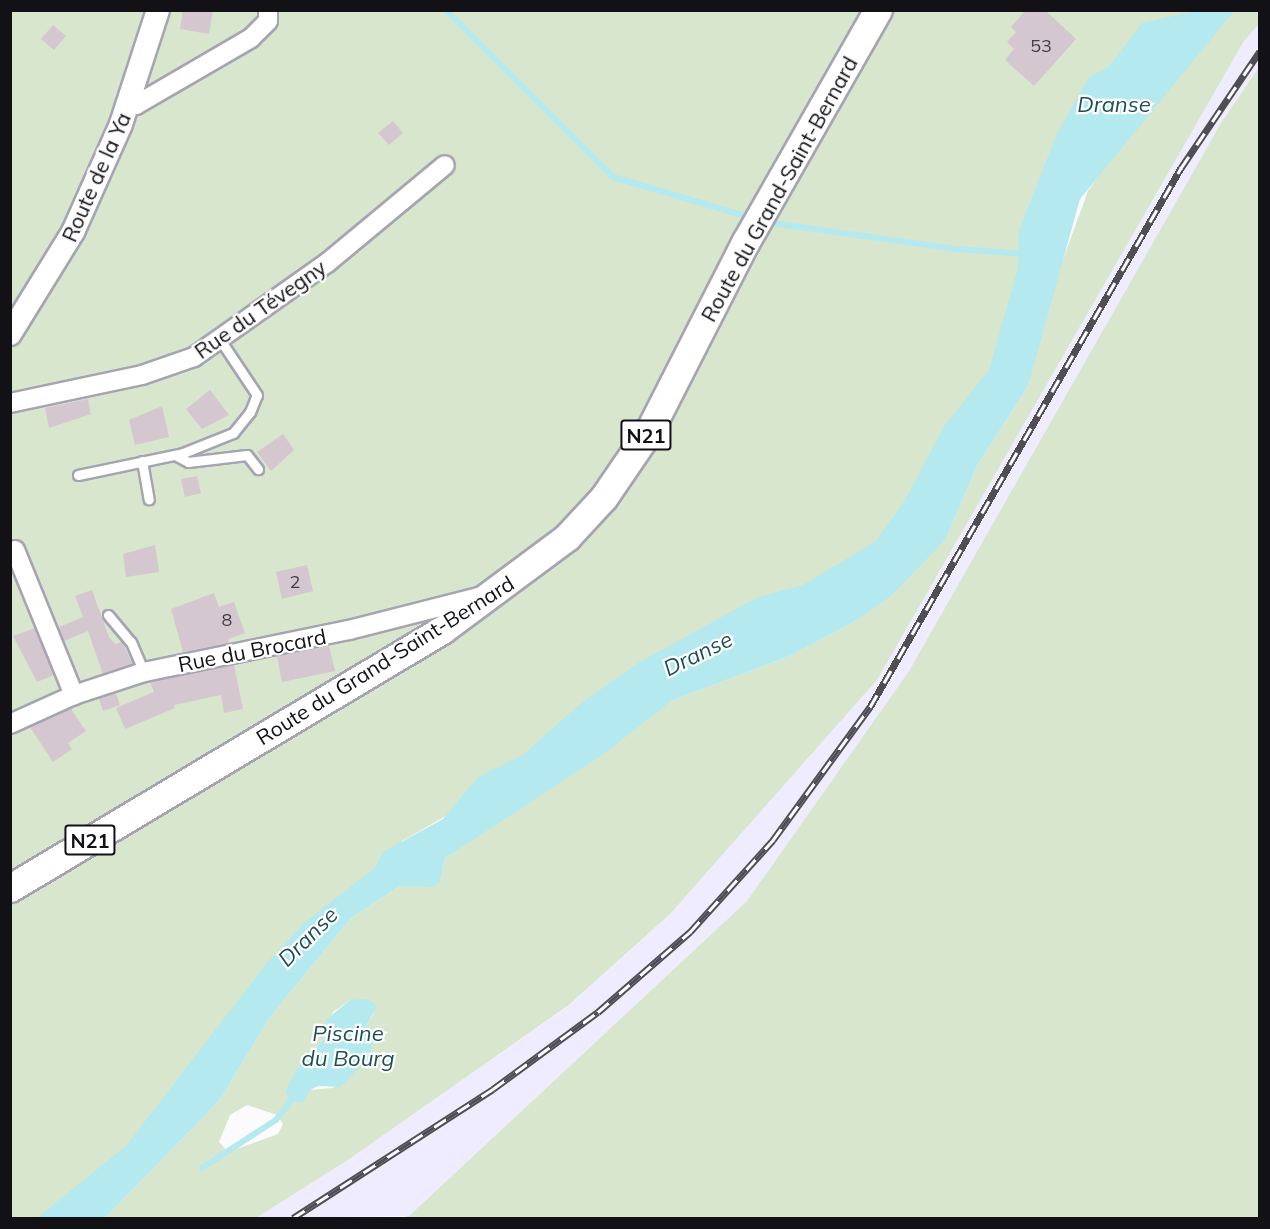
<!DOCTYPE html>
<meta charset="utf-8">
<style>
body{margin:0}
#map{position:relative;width:1270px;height:1229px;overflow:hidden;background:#fbfafd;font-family:Mulish,sans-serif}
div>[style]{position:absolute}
.built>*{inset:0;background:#eeecfe}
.green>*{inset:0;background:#d7e6cc}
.water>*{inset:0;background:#b3e9ef}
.stream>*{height:6px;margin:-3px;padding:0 3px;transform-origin:3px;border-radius:3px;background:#b3e9ef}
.building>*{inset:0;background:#d5c7d0}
.roads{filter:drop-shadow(2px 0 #a6a4b2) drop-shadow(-2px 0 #a6a4b2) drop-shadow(0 2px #a6a4b2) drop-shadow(0 -2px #a6a4b2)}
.service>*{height:9px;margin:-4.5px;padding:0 4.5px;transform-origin:4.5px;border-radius:4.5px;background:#fff}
.minor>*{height:18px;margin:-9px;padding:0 9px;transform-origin:9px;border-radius:9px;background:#fff}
.tertiary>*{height:22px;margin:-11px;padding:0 11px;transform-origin:11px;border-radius:11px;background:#fff}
.primary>*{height:27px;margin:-13.5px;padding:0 13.5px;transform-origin:13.5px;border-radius:13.5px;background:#fff}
.rail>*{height:7px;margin-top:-3.5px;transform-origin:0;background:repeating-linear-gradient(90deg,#fff 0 14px,#4f4e53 0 28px);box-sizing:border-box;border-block:2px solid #4f4e53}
span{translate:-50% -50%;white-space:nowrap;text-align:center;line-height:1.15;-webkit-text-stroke:4.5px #fff;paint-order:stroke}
.number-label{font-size:18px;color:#433e44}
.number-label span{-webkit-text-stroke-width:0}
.shield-label span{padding:2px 4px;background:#fff;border:2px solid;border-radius:4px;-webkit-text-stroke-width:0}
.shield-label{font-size:20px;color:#121116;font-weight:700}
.street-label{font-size:21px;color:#121116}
.water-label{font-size:22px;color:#1f4f54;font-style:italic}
.frame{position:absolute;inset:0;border:12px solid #121116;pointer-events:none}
</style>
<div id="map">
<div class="built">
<div style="clip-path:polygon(1259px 24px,1259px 67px,1221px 123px,909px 671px,747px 901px,409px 1216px,256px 1218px,348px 1160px,570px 1005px,670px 914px,877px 680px,1244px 41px)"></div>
</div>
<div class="green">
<div style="clip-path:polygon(10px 11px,1209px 11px,1089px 135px,934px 507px,786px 622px,402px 841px,157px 1144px,81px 1218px,11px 1218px)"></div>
<div style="clip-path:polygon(evenodd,1231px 11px,1259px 11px,1259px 24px,1244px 41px,877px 680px,670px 914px,569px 1005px,348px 1160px,256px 1218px,105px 1218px,219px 1101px,270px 1017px,351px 918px,400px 886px,440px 882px,445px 858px,671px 701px,792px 655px,857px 620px,945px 540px,977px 466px,1028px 386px,1049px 298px,1088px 191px,1136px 122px,1231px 11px,350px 1000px,374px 1013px,367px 1025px,373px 1040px,333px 1088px,285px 1092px,304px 1057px,325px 1039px,333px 1012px,350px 1000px,1231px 11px,247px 1105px,277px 1115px,283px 1124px,278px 1134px,228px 1152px,219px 1142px,230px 1115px,247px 1105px)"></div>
<div style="clip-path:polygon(1259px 67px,1259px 1218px,400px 1218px,409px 1216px,747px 901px,909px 671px,1221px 123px)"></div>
</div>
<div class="water">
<div style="clip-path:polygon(1200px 10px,1234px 11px,1080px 199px,1028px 386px,977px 466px,945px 540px,892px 595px,857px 620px,792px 655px,671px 701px,605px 753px,445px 858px,440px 882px,433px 887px,400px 886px,351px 918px,270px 1017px,219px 1101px,105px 1218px,37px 1218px,127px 1145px,266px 964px,305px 922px,375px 868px,383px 852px,443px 819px,478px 777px,523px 755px,579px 705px,640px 662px,758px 597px,803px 585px,876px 541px,905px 500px,945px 425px,989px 370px,1018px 268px,1019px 231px,1056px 136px,1089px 77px,1110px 66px,1142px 23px)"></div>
<div style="clip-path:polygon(367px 999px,377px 1006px,367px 1025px,373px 1040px,370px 1057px,340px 1087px,318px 1086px,310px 1090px,303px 1103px,291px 1100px,285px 1092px,288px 1085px,304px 1057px,325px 1039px,327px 1019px,350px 1000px)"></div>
</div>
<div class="stream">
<div style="left:446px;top:10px;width:236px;rotate:45deg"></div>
<div style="left:613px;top:177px;width:145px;rotate:16.4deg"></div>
<div style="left:764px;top:222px;width:195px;rotate:8deg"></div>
<div style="left:957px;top:249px;width:68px;rotate:4.2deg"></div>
<div style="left:202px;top:1168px;width:88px;rotate:-33deg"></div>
<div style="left:276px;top:1120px;width:25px;rotate:-53deg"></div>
</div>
<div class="building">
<div style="clip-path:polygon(183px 10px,213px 10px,209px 34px,180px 29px)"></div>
<div style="clip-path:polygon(1026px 10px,1045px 10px,1076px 39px,1034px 86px,1005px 60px,1014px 49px,1007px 42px,1016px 32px,1011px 27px)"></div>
<div style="clip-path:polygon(53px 25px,66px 36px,54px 50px,41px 39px)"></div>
<div style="clip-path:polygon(393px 121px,403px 133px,389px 145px,378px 133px)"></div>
<div style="clip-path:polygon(210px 390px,229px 415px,202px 429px,186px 409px)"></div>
<div style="clip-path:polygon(88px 399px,91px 414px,49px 428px,45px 408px)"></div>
<div style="clip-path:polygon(162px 406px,169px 437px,135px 445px,129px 420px)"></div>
<div style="clip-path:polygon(283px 434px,294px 450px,271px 471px,257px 452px)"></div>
<div style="clip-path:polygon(197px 476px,201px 493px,185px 497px,181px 479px)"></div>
<div style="clip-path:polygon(155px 545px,159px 572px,126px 577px,123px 554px)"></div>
<div style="clip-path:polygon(307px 565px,313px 591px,282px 599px,276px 572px)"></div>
<div style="clip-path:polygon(92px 590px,109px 637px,115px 644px,122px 642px,133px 664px,103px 674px,88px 631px,64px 641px,59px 627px,83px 617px,75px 596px)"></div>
<div style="clip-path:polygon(214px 593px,219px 607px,234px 602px,245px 633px,228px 639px,229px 643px,183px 652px,171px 609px)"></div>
<div style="clip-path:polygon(35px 628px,54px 675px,37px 682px,13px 636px)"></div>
<div style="clip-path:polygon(329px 646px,335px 671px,282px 682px,277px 656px)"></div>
<div style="clip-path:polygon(234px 665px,243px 709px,224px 713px,221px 695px,174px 705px,175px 708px,125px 729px,116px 708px,154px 692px,150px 682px)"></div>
<div style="clip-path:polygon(116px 693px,120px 705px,103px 711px,99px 699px)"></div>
<div style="clip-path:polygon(71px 709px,86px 731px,68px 743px,72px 749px,53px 762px,30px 727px)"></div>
</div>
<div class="roads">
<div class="service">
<div style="left:175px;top:455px;width:15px;rotate:28deg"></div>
<div style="left:188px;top:462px;width:59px;rotate:-6.8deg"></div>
<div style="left:247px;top:455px;width:18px;rotate:52deg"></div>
<div style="left:142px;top:461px;width:39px;rotate:80deg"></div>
<div style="left:78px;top:475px;width:107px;rotate:-11.8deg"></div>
<div style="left:183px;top:453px;width:54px;rotate:-21.8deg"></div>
<div style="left:233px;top:433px;width:27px;rotate:-51deg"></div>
<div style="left:250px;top:412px;width:18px;rotate:-68deg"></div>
<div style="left:257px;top:395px;width:65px;rotate:-123.7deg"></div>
<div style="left:108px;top:615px;width:35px;rotate:50deg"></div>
<div style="left:131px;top:642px;width:33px;rotate:67deg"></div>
</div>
<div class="minor">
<div style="left:129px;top:104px;width:7px;rotate:8deg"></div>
<div style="left:136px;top:105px;width:133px;rotate:-30.2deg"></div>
<div style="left:251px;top:38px;width:24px;rotate:-45deg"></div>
<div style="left:268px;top:21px;width:11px;rotate:-90deg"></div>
<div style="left:10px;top:403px;width:135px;rotate:-12deg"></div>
<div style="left:142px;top:375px;width:55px;rotate:-19.1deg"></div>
<div style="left:194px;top:357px;width:163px;rotate:-35.3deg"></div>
<div style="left:327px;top:263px;width:153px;rotate:-39.7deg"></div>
<div style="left:15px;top:550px;width:157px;rotate:67.9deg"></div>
<div style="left:10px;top:724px;width:70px;rotate:-24.4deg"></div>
<div style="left:74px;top:695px;width:74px;rotate:-18.2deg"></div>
<div style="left:144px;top:672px;width:209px;rotate:-11.6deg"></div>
<div style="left:349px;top:630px;width:137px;rotate:-14.3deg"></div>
</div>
<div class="tertiary">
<div style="left:10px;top:334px;width:120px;rotate:-58.3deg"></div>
<div style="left:73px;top:232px;width:118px;rotate:-66deg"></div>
<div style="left:121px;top:124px;width:120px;rotate:-72deg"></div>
</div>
<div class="primary">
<div style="left:10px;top:888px;width:503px;rotate:-30.85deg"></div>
<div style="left:442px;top:630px;width:156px;rotate:-36.6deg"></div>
<div style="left:567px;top:537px;width:54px;rotate:-47.2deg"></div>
<div style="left:604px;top:497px;width:80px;rotate:-55.7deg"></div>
<div style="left:649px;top:431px;width:213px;rotate:-63deg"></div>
<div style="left:746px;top:241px;width:266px;rotate:-60.3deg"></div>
</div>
</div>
<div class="rail">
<div style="left:293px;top:1218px;width:238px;rotate:-32.8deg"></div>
<div style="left:493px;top:1089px;width:130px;rotate:-36.3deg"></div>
<div style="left:598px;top:1012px;width:122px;rotate:-41deg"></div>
<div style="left:690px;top:932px;width:124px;rotate:-47.9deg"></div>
<div style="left:773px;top:840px;width:165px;rotate:-53.9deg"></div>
<div style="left:870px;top:707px;width:622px;rotate:-60.02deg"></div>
<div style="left:1181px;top:168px;width:141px;rotate:-56deg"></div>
</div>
<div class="number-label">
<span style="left:1041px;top:46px">53</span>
<span style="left:295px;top:582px">2</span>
<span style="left:227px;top:620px">8</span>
</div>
<div class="shield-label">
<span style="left:646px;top:435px">N21</span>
<span style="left:90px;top:840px">N21</span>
</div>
<div class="street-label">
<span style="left:96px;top:177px;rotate:-66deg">Route de la Ya</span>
<span style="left:779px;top:189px;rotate:-61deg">Route du Grand-Saint-Bernard</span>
<span style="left:260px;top:309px;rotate:-35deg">Rue du Tévegny</span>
<span style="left:252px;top:650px;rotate:-11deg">Rue du Brocard</span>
<span style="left:385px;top:660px;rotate:-32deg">Route du Grand-Saint-Bernard</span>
</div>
<div class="water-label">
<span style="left:1114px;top:105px">Dranse</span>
<span style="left:698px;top:654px;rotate:-26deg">Dranse</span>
<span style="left:308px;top:937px;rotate:-45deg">Dranse</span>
<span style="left:348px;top:1046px">Piscine<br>du Bourg</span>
</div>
<div class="frame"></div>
</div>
